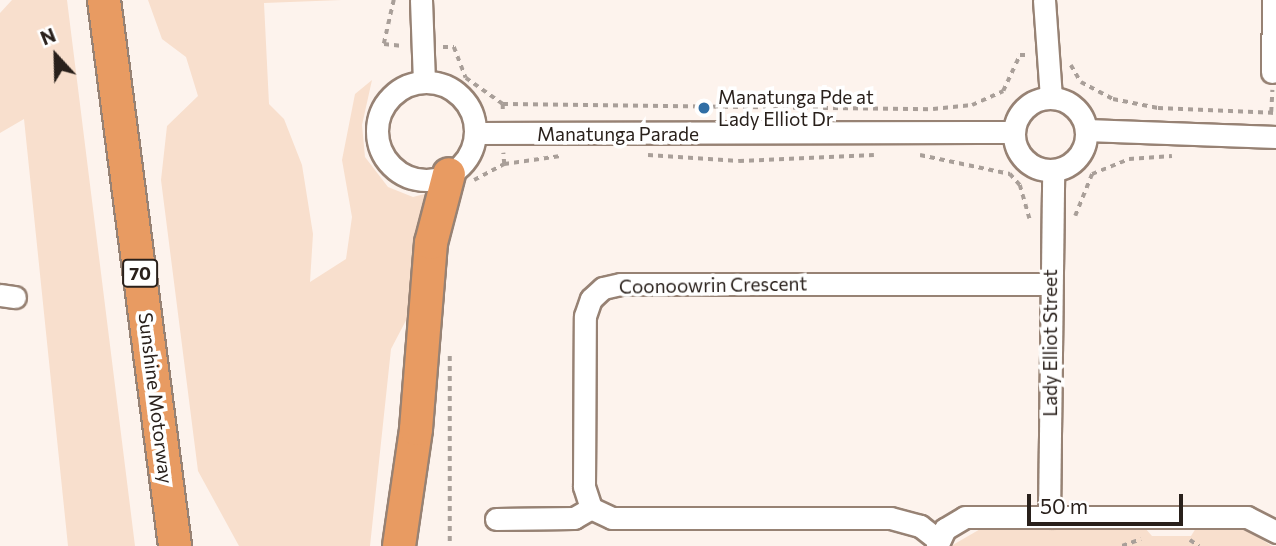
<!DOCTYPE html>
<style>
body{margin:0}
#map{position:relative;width:1276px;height:546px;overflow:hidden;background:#fdf3ed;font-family:Commissioner,sans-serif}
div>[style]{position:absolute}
.green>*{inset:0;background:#f8dfcd}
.path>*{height:3.5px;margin-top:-1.75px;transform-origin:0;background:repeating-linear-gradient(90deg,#a99f99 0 5px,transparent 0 10px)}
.roads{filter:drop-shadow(2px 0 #978274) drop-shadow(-2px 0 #978274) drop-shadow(0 2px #978274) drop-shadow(0 -2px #978274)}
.minor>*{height:21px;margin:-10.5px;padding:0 10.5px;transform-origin:10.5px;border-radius:10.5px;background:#fff}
.minor>.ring{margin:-10.5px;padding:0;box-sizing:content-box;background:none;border:21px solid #fff;border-radius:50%}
.highway>*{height:32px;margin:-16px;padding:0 16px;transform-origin:16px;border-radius:16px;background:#e89b62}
.dots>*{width:19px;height:19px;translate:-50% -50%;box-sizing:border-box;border:4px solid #fff;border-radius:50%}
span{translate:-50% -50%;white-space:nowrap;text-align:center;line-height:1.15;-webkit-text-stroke:7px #fff;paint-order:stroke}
.shield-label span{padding:2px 5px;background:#fff;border:2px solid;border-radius:5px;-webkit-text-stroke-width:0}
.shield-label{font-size:18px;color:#29201b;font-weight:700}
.poi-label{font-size:19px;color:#29201b}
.left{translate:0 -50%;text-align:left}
.street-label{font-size:19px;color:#29201b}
.north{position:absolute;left:21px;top:21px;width:70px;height:70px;-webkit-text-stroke:5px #fff;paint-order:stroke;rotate:338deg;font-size:19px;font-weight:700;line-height:28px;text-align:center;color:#29201b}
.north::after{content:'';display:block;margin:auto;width:24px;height:32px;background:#29201b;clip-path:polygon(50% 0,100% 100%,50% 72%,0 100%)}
.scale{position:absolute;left:1027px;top:494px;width:156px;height:32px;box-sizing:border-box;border:4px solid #29201b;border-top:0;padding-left:9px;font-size:21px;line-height:24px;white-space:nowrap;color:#29201b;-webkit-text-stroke:5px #fff;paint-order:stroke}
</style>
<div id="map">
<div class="green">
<div style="clip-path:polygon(12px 0,67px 0,135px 546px,68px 546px,24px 119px,0 133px,0 13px)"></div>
<div style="clip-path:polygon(148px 0,342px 0,264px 3px,269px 104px,284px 119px,302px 165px,313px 234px,310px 282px,346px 259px,352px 217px,342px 160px,355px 94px,372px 80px,362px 125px,365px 157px,388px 187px,413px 197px,436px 191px,413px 307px,391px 349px,370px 546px,239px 546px,198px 471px,161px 180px,167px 126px,198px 96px,186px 57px,162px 39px)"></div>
<div style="clip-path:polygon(982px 528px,1145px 528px,1152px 536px,1191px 536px,1196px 528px,1244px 528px,1272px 546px,951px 546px)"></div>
</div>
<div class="path">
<div style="left:394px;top:0;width:45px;rotate:102.8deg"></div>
<div style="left:384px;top:44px;width:19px;rotate:6deg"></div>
<div style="left:443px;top:47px;width:11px"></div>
<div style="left:454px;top:47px;width:33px;rotate:69deg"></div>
<div style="left:466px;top:78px;width:45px;rotate:35.1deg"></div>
<div style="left:503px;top:104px;width:10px;rotate:90deg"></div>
<div style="left:1071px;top:65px;width:20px;rotate:60deg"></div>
<div style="left:1081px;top:82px;width:36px;rotate:28deg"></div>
<div style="left:1113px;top:99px;width:46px;rotate:11.3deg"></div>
<div style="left:1158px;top:108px;width:118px;rotate:2.4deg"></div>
<div style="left:503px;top:104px;width:430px;rotate:0.7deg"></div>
<div style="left:933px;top:109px;width:39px;rotate:-6deg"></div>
<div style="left:972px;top:105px;width:34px;rotate:-24deg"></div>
<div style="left:1003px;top:91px;width:40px;rotate:-65deg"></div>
<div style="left:1020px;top:55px;width:8px"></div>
<div style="left:1271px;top:112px;width:22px;rotate:-87deg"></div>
<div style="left:648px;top:155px;width:91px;rotate:3.8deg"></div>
<div style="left:739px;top:161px;width:135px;rotate:-2.5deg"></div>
<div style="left:920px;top:155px;width:92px;rotate:11.9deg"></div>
<div style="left:1010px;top:174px;width:15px;rotate:48deg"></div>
<div style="left:1020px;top:185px;width:35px;rotate:74deg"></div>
<div style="left:504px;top:164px;width:57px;rotate:-8.1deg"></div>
<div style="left:474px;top:180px;width:34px;rotate:-28deg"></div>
<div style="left:504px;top:164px;width:11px;rotate:-95deg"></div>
<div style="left:1075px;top:216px;width:45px;rotate:-68deg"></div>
<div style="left:1092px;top:174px;width:40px;rotate:-22deg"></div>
<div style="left:1129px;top:159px;width:43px;rotate:-4deg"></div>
<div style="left:450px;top:356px;width:190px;rotate:90deg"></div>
<div style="left:1190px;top:540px;width:11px;rotate:34deg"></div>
<div style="left:1122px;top:546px;width:20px;rotate:-20deg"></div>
</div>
<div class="roads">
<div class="minor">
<div style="left:421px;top:0;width:82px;rotate:87.9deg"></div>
<div style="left:1044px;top:0;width:98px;rotate:85.9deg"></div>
<div style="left:1272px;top:72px;width:72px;rotate:-89.2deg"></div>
<div class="ring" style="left:377px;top:82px;width:77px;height:77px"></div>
<div class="ring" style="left:1014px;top:98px;width:51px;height:51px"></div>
<div style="left:1086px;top:130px;width:190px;rotate:2.1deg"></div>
<div style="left:475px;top:133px;width:539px;rotate:-0.11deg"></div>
<div style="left:0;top:295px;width:15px;rotate:8deg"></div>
<div style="left:1049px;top:517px;width:347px;rotate:-89.3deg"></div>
<div style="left:496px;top:519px;width:78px;rotate:-0.7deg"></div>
<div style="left:574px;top:518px;width:20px;rotate:-30deg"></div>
<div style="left:938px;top:540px;width:23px;rotate:-142deg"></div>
<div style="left:920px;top:526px;width:31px;rotate:-165deg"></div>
<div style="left:890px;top:518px;width:278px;rotate:180deg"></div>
<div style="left:612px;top:518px;width:23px;rotate:-155deg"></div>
<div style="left:591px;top:508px;width:23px;rotate:-108deg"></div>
<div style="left:584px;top:486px;width:170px;rotate:-89.7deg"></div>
<div style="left:585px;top:316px;width:18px;rotate:-71deg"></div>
<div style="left:591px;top:299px;width:16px;rotate:-43deg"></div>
<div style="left:603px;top:288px;width:18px;rotate:-13deg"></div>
<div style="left:621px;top:284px;width:429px"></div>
<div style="left:937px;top:546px;width:19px;rotate:-65deg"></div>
<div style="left:945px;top:529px;width:23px;rotate:-31deg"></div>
<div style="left:965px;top:517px;width:282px"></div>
<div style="left:1247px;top:517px;width:33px;rotate:27deg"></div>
</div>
<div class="highway">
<div style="left:104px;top:0;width:551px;rotate:82.59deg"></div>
<div style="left:399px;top:546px;width:118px;rotate:-81.7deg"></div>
<div style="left:416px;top:429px;width:187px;rotate:-85.4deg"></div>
<div style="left:431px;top:243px;width:71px;rotate:-75.4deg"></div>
</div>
</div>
<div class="dots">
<div style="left:704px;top:108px;background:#306ea5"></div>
</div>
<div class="shield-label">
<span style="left:140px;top:273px">70</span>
</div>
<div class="poi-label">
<span class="left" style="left:718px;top:108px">Manatunga Pde at<br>Lady Elliot Dr</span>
</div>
<div class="street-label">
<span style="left:618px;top:134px">Manatunga Parade</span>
<span style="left:713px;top:285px;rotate:-1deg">Coonoowrin Crescent</span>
<span style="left:1050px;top:343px;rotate:-90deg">Lady Elliot Street</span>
<span style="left:156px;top:398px;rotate:83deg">Sunshine Motorway</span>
</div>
<div class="north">N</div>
<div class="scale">50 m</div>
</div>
